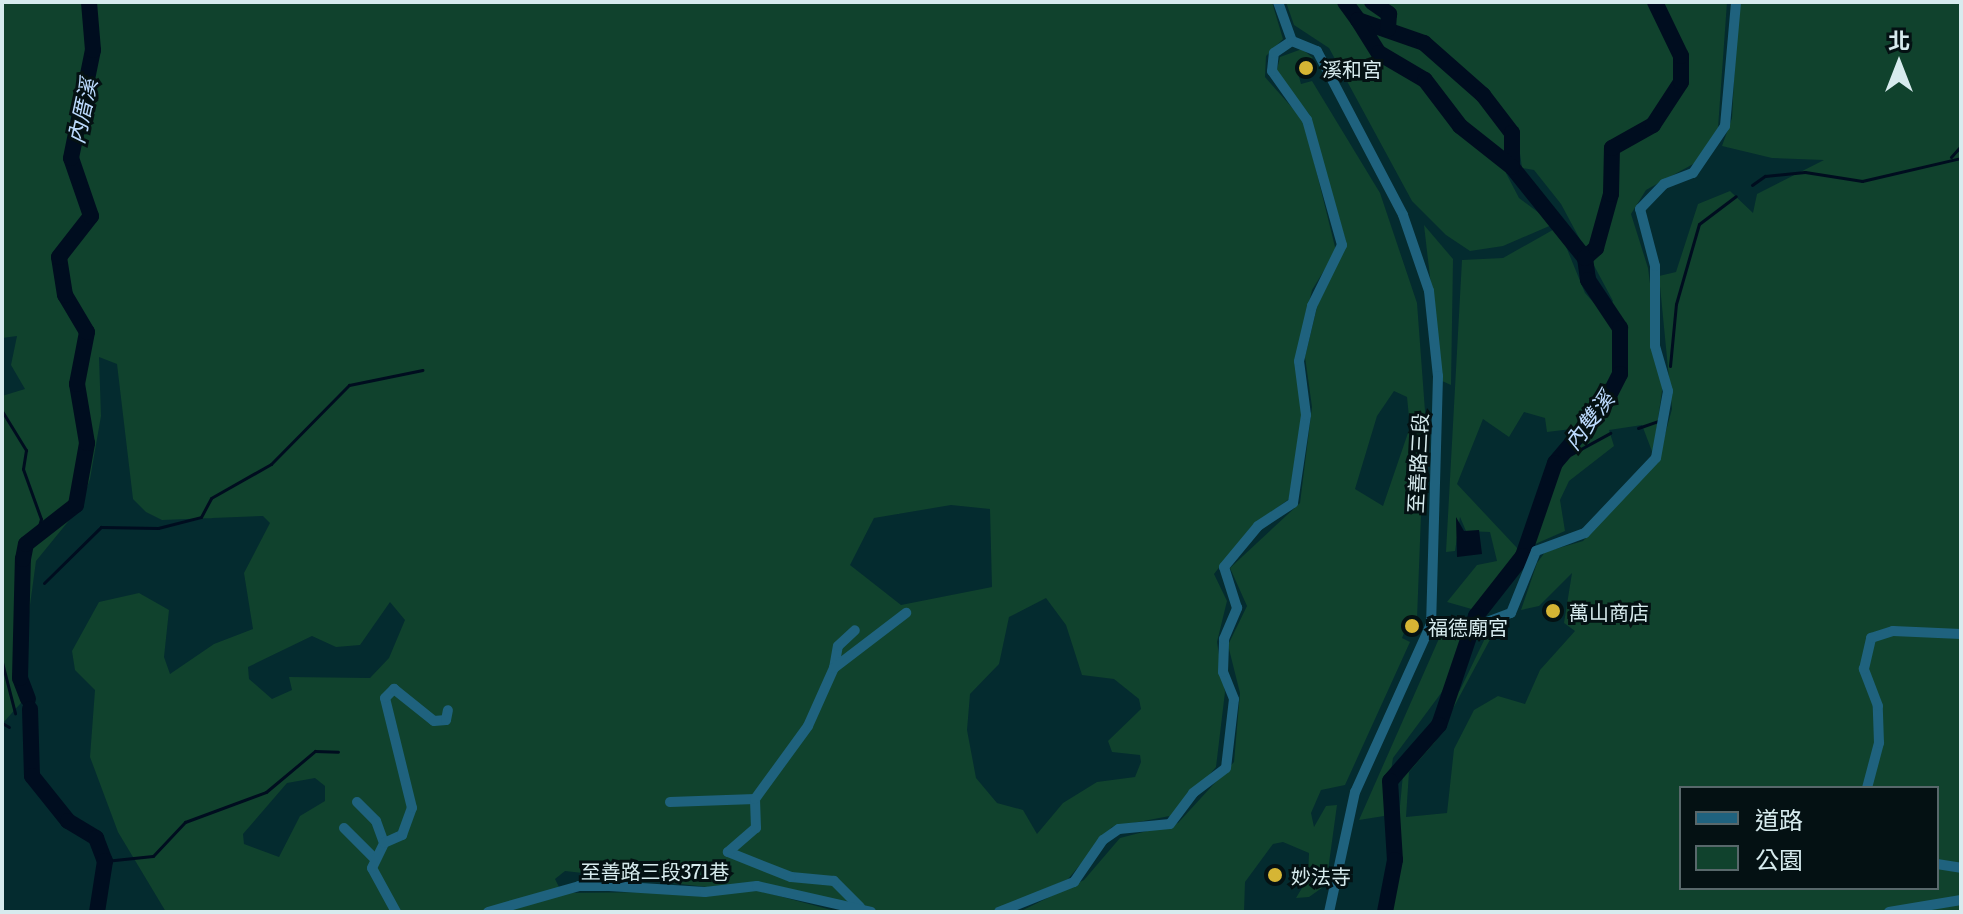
<!DOCTYPE html>
<meta charset="utf-8">
<style>
body{margin:0}
#map{position:relative;width:1963px;height:914px;overflow:hidden;background:#042b2f;font-family:Literata,"Noto Sans TC",serif}
div>[style]{position:absolute}
.green>*{inset:0;background:#10422d}
.water>*{inset:0;background:#000d1f}
.stream>*{height:3px;margin:-1.5px;padding:0 1.5px;transform-origin:1.5px;border-radius:1.5px;background:#000d1f}
.river>*{height:16px;margin:-8px;padding:0 8px;transform-origin:8px;border-radius:8px;background:#000d1f}
.minor>*{height:10px;margin:-5px;padding:0 5px;transform-origin:5px;border-radius:5px;background:#1f627e}
.dots>*{width:22px;height:22px;translate:-50% -50%;box-sizing:border-box;border:4px solid #041113;border-radius:50%}
span{translate:-50% -50%;white-space:nowrap;text-align:center;line-height:1.15;-webkit-text-stroke:6px #041113;paint-order:stroke}
.poi-label{font-size:20px;color:#d7ebee}
.left{translate:0 -50%;text-align:left}
.street-label{font-size:20px;color:#d7ebee}
.water-label{font-size:22px;color:#bcdafd;font-style:italic}
.frame{position:absolute;inset:0;border:4px solid #d7ebee;pointer-events:none}
.legend{position:absolute;left:1679px;top:786px;width:260px;height:104px;box-sizing:border-box;background:#041113;border:2px solid #58686b;margin:0;padding:10px 14px;list-style:none;font-size:24px;color:#d7ebee}
.legend li{display:flex;align-items:center;gap:16px;height:40px}
.legend b{width:40px;border:2px solid #58686b}
.north{position:absolute;left:1859px;top:24px;width:80px;height:80px;-webkit-text-stroke:6px #041113;paint-order:stroke;rotate:0deg;font-size:22px;font-weight:700;line-height:32px;text-align:center;color:#d7ebee}
.north::after{content:'';display:block;margin:auto;width:28px;height:36px;background:#d7ebee;clip-path:polygon(50% 0,100% 100%,50% 72%,0 100%)}
</style>
<div id="map">
<div class="green">
<div style="clip-path:polygon(evenodd,2px 2px,1272px 2px,1283px 39px,1266px 56px,1265px 77px,1304px 121px,1336px 251px,1312px 290px,1295px 361px,1303px 406px,1289px 499px,1251px 527px,1214px 574px,1227px 601px,1217px 642px,1225px 692px,1216px 767px,1175px 815px,1112px 827px,1068px 879px,992px 912px,879px 912px,764px 884px,707px 887px,565px 871px,555px 879px,562px 893px,760px 891px,839px 912px,166px 912px,118px 832px,90px 757px,95px 690px,75px 670px,72px 651px,99px 602px,139px 593px,169px 610px,164px 657px,170px 674px,214px 644px,253px 629px,244px 573px,270px 523px,263px 516px,162px 520px,146px 512px,133px 499px,117px 364px,99px 357px,101px 416px,90px 479px,80px 507px,36px 561px,24px 649px,29px 694px,2px 724px,2px 396px,25px 389px,11px 365px,17px 336px,2px 338px,2px 2px,951px 505px,990px 509px,992px 587px,901px 605px,850px 565px,874px 518px,951px 505px,2px 2px,1046px 598px,1066px 625px,1082px 675px,1114px 679px,1139px 699px,1141px 709px,1108px 741px,1112px 752px,1140px 755px,1141px 762px,1135px 777px,1097px 782px,1063px 803px,1037px 834px,1023px 810px,997px 803px,976px 778px,967px 730px,970px 694px,999px 664px,1009px 617px,1046px 598px,2px 2px,390px 602px,405px 620px,389px 658px,370px 678px,289px 677px,292px 690px,272px 699px,249px 679px,248px 667px,312px 636px,336px 647px,360px 645px,390px 602px,2px 2px,315px 778px,325px 786px,325px 801px,300px 816px,279px 857px,244px 844px,243px 834px,287px 783px,315px 778px)"></div>
<div style="clip-path:polygon(evenodd,1286px 2px,1727px 2px,1718px 128px,1695px 163px,1646px 190px,1631px 214px,1648px 268px,1663px 384px,1653px 454px,1642px 425px,1609px 430px,1614px 446px,1569px 481px,1560px 500px,1565px 531px,1526px 548px,1475px 610px,1447px 602px,1477px 565px,1497px 561px,1490px 532px,1466px 531px,1460px 517px,1455px 551px,1446px 552px,1462px 260px,1503px 258px,1558px 227px,1585px 293px,1603px 313px,1613px 301px,1561px 204px,1534px 170px,1522px 168px,1517px 132px,1504px 153px,1506px 173px,1519px 198px,1554px 224px,1503px 246px,1470px 251px,1446px 235px,1412px 201px,1329px 48px,1294px 25px,1286px 2px,1524px 412px,1545px 418px,1547px 432px,1596px 426px,1554px 460px,1518px 549px,1457px 484px,1483px 419px,1509px 437px,1524px 412px)"></div>
<div style="clip-path:polygon(evenodd,1738px 2px,1961px 2px,1961px 912px,1390px 912px,1405px 753px,1460px 690px,1489px 630px,1493px 634px,1435px 742px,1409px 772px,1406px 817px,1447px 813px,1454px 749px,1474px 710px,1498px 696px,1525px 704px,1540px 670px,1575px 631px,1564px 623px,1572px 573px,1539px 606px,1521px 610px,1537px 563px,1545px 552px,1583px 541px,1658px 460px,1672px 409px,1659px 276px,1676px 272px,1698px 204px,1730px 191px,1753px 213px,1757px 194px,1824px 160px,1772px 158px,1722px 146px,1732px 118px,1738px 2px,1681px 788px,1937px 788px,1937px 888px,1681px 888px,1681px 788px)"></div>
<div style="clip-path:polygon(evenodd,1302px 49px,1313px 58px,1296px 66px,1301px 84px,1312px 81px,1380px 193px,1417px 303px,1425px 411px,1417px 619px,1411px 616px,1402px 638px,1410px 642px,1345px 785px,1321px 790px,1311px 813px,1314px 827px,1326px 806px,1337px 805px,1326px 885px,1309px 897px,1296px 898px,1308px 878px,1309px 853px,1283px 842px,1273px 844px,1245px 882px,1244px 912px,1019px 912px,1084px 880px,1120px 838px,1178px 823px,1234px 762px,1240px 693px,1228px 645px,1247px 606px,1230px 568px,1300px 503px,1312px 407px,1305px 357px,1318px 303px,1346px 242px,1309px 114px,1276px 74px,1280px 57px,1302px 49px,1394px 391px,1407px 397px,1410px 427px,1383px 506px,1355px 489px,1377px 416px,1394px 391px)"></div>
<div style="clip-path:polygon(1424px 225px,1453px 259px,1451px 385px,1442px 381px)"></div>
<div style="clip-path:polygon(1455px 631px,1468px 634px,1468px 641px,1453px 677px,1393px 758px,1384px 816px,1359px 820px,1441px 634px)"></div>
</div>
<div class="water">
<div style="clip-path:polygon(1456px 517px,1464px 531px,1479px 530px,1482px 554px,1457px 557px)"></div>
</div>
<div class="stream">
<div style="left:1951px;top:157px;width:15px;rotate:-48deg"></div>
<div style="left:1752px;top:185px;width:16px;rotate:-35deg"></div>
<div style="left:1765px;top:176px;width:40px;rotate:-5.7deg"></div>
<div style="left:1805px;top:172px;width:58px;rotate:9deg"></div>
<div style="left:1862px;top:181px;width:102px;rotate:-13.1deg"></div>
<div style="left:1670px;top:366px;width:62px;rotate:-84.5deg"></div>
<div style="left:1676px;top:304px;width:83px;rotate:-74deg"></div>
<div style="left:1699px;top:224px;width:46px;rotate:-37.1deg"></div>
<div style="left:2px;top:411px;width:46px;rotate:58.4deg"></div>
<div style="left:26px;top:450px;width:19px;rotate:99deg"></div>
<div style="left:23px;top:469px;width:53px;rotate:70.2deg"></div>
<div style="left:41px;top:519px;width:18px;rotate:106deg"></div>
<div style="left:1638px;top:428px;width:21px;rotate:-19deg"></div>
<div style="left:1555px;top:463px;width:63px;rotate:-28.6deg"></div>
<div style="left:44px;top:583px;width:80px;rotate:-44.5deg"></div>
<div style="left:101px;top:527px;width:57px;rotate:1deg"></div>
<div style="left:158px;top:528px;width:44px;rotate:-14.3deg"></div>
<div style="left:201px;top:517px;width:21px;rotate:-62deg"></div>
<div style="left:211px;top:498px;width:69px;rotate:-29.5deg"></div>
<div style="left:271px;top:464px;width:111px;rotate:-45.4deg"></div>
<div style="left:349px;top:385px;width:75px;rotate:-11.6deg"></div>
<div style="left:2px;top:662px;width:53px;rotate:75.7deg"></div>
<div style="left:2px;top:723px;width:8px;rotate:30deg"></div>
<div style="left:105px;top:861px;width:48px;rotate:-5.9deg"></div>
<div style="left:153px;top:856px;width:47px;rotate:-46.7deg"></div>
<div style="left:185px;top:822px;width:86px;rotate:-20.3deg"></div>
<div style="left:266px;top:792px;width:64px;rotate:-39.9deg"></div>
<div style="left:315px;top:751px;width:23px;rotate:2deg"></div>
</div>
<div class="river">
<div style="left:1345px;top:2px;width:22px;rotate:54deg"></div>
<div style="left:1358px;top:20px;width:70px;rotate:19.2deg"></div>
<div style="left:1424px;top:43px;width:79px;rotate:41.4deg"></div>
<div style="left:1483px;top:95px;width:48px;rotate:52.7deg"></div>
<div style="left:1512px;top:133px;width:34px;rotate:90deg"></div>
<div style="left:1512px;top:167px;width:117px;rotate:51.3deg"></div>
<div style="left:1585px;top:258px;width:22px;rotate:82deg"></div>
<div style="left:1588px;top:280px;width:58px;rotate:56.3deg"></div>
<div style="left:1620px;top:328px;width:46px;rotate:90deg"></div>
<div style="left:1620px;top:374px;width:34px;rotate:117deg"></div>
<div style="left:1605px;top:404px;width:77px;rotate:130.3deg"></div>
<div style="left:1555px;top:463px;width:98px;rotate:109deg"></div>
<div style="left:1523px;top:556px;width:76px;rotate:128.1deg"></div>
<div style="left:1476px;top:616px;width:115px;rotate:108.7deg"></div>
<div style="left:1439px;top:725px;width:74px;rotate:131.2deg"></div>
<div style="left:1390px;top:781px;width:79px;rotate:86.4deg"></div>
<div style="left:1395px;top:860px;width:53px;rotate:100.9deg"></div>
<div style="left:1372px;top:2px;width:21px;rotate:35deg"></div>
<div style="left:1389px;top:14px;width:15px;rotate:94deg"></div>
<div style="left:1358px;top:20px;width:39px;rotate:58deg"></div>
<div style="left:1379px;top:53px;width:53px;rotate:30.4deg"></div>
<div style="left:1425px;top:80px;width:58px;rotate:52.7deg"></div>
<div style="left:1460px;top:126px;width:66px;rotate:38.3deg"></div>
<div style="left:1585px;top:258px;width:15px;rotate:-42deg"></div>
<div style="left:1596px;top:248px;width:56px;rotate:-74.5deg"></div>
<div style="left:1611px;top:194px;width:46px;rotate:-88.8deg"></div>
<div style="left:1612px;top:148px;width:47px;rotate:-29.3deg"></div>
<div style="left:1653px;top:125px;width:51px;rotate:-56.9deg"></div>
<div style="left:1681px;top:82px;width:26px;rotate:-90deg"></div>
<div style="left:1681px;top:56px;width:60px;rotate:-115.7deg"></div>
<div style="left:28px;top:699px;width:22px;rotate:-111deg"></div>
<div style="left:20px;top:678px;width:119px;rotate:-88.6deg"></div>
<div style="left:23px;top:559px;width:15px;rotate:-79deg"></div>
<div style="left:26px;top:544px;width:63px;rotate:-38deg"></div>
<div style="left:76px;top:505px;width:63px;rotate:-79.9deg"></div>
<div style="left:87px;top:443px;width:60px;rotate:-99.6deg"></div>
<div style="left:77px;top:384px;width:53px;rotate:-79.1deg"></div>
<div style="left:87px;top:332px;width:43px;rotate:-120.7deg"></div>
<div style="left:65px;top:295px;width:38px;rotate:-99deg"></div>
<div style="left:59px;top:257px;width:52px;rotate:-52deg"></div>
<div style="left:91px;top:216px;width:61px;rotate:-109deg"></div>
<div style="left:71px;top:158px;width:110px;rotate:-78.5deg"></div>
<div style="left:93px;top:50px;width:48px;rotate:-94.8deg"></div>
<div style="left:30px;top:709px;width:67px;rotate:88.3deg"></div>
<div style="left:32px;top:776px;width:58px;rotate:51.3deg"></div>
<div style="left:68px;top:821px;width:33px;rotate:31deg"></div>
<div style="left:96px;top:838px;width:25px;rotate:69deg"></div>
<div style="left:105px;top:861px;width:52px;rotate:98.9deg"></div>
</div>
<div class="minor">
<div style="left:1278px;top:2px;width:41px;rotate:70.3deg"></div>
<div style="left:1431px;top:624px;width:51px"></div>
<div style="left:1482px;top:624px;width:31px;rotate:-21deg"></div>
<div style="left:1511px;top:613px;width:67px;rotate:-68deg"></div>
<div style="left:1536px;top:551px;width:52px;rotate:-20.2deg"></div>
<div style="left:1585px;top:533px;width:103px;rotate:-46.6deg"></div>
<div style="left:1656px;top:458px;width:68px;rotate:-79.8deg"></div>
<div style="left:1668px;top:391px;width:47px;rotate:-106.1deg"></div>
<div style="left:1655px;top:346px;width:80px;rotate:-90deg"></div>
<div style="left:1655px;top:266px;width:59px;rotate:-104.7deg"></div>
<div style="left:1640px;top:209px;width:35px;rotate:-46deg"></div>
<div style="left:1664px;top:184px;width:31px;rotate:-21deg"></div>
<div style="left:1693px;top:173px;width:57px;rotate:-55.8deg"></div>
<div style="left:1725px;top:126px;width:124px;rotate:-84.9deg"></div>
<div style="left:834px;top:668px;width:22px;rotate:-80deg"></div>
<div style="left:838px;top:646px;width:23px;rotate:-43deg"></div>
<div style="left:1867px;top:788px;width:47px;rotate:-75.1deg"></div>
<div style="left:1879px;top:743px;width:37px;rotate:-92deg"></div>
<div style="left:1878px;top:706px;width:40px;rotate:-111deg"></div>
<div style="left:1864px;top:669px;width:32px;rotate:-77deg"></div>
<div style="left:1871px;top:638px;width:23px;rotate:-18deg"></div>
<div style="left:1893px;top:631px;width:68px;rotate:2.5deg"></div>
<div style="left:357px;top:802px;width:27px;rotate:45deg"></div>
<div style="left:376px;top:821px;width:23px;rotate:70deg"></div>
<div style="left:670px;top:802px;width:85px;rotate:-2deg"></div>
<div style="left:344px;top:828px;width:44px;rotate:45deg"></div>
<div style="left:1937px;top:864px;width:24px;rotate:9deg"></div>
<div style="left:860px;top:907px;width:37px;rotate:-135deg"></div>
<div style="left:834px;top:881px;width:43px;rotate:-174.7deg"></div>
<div style="left:791px;top:877px;width:68px;rotate:-158.4deg"></div>
<div style="left:728px;top:852px;width:37px;rotate:-41deg"></div>
<div style="left:756px;top:828px;width:29px;rotate:-92deg"></div>
<div style="left:755px;top:799px;width:90px;rotate:-54deg"></div>
<div style="left:808px;top:726px;width:64px;rotate:-65.9deg"></div>
<div style="left:834px;top:668px;width:91px;rotate:-37.4deg"></div>
<div style="left:396px;top:912px;width:50px;rotate:-118.6deg"></div>
<div style="left:372px;top:868px;width:28px;rotate:-64deg"></div>
<div style="left:384px;top:843px;width:20px;rotate:-24deg"></div>
<div style="left:402px;top:835px;width:29px;rotate:-70deg"></div>
<div style="left:412px;top:808px;width:113px;rotate:-103.8deg"></div>
<div style="left:385px;top:698px;width:13px;rotate:-45deg"></div>
<div style="left:394px;top:689px;width:51px;rotate:38.7deg"></div>
<div style="left:434px;top:721px;width:12px;rotate:-5deg"></div>
<div style="left:446px;top:720px;width:10px;rotate:-79deg"></div>
<div style="left:488px;top:912px;width:95px;rotate:-15.9deg"></div>
<div style="left:579px;top:886px;width:30px"></div>
<div style="left:609px;top:886px;width:96px;rotate:3.6deg"></div>
<div style="left:705px;top:892px;width:52px;rotate:-6.6deg"></div>
<div style="left:757px;top:886px;width:117px;rotate:12.8deg"></div>
<div style="left:999px;top:912px;width:81px;rotate:-21.8deg"></div>
<div style="left:1074px;top:882px;width:51px;rotate:-55.4deg"></div>
<div style="left:1103px;top:840px;width:19px;rotate:-35deg"></div>
<div style="left:1119px;top:829px;width:51px;rotate:-5.6deg"></div>
<div style="left:1170px;top:824px;width:39px;rotate:-53deg"></div>
<div style="left:1193px;top:793px;width:41px;rotate:-37.1deg"></div>
<div style="left:1226px;top:768px;width:69px;rotate:-83.4deg"></div>
<div style="left:1234px;top:699px;width:29px;rotate:-112deg"></div>
<div style="left:1223px;top:672px;width:33px;rotate:-88deg"></div>
<div style="left:1224px;top:639px;width:34px;rotate:-67deg"></div>
<div style="left:1237px;top:608px;width:43px;rotate:-107.6deg"></div>
<div style="left:1224px;top:567px;width:53px;rotate:-50.3deg"></div>
<div style="left:1258px;top:526px;width:42px;rotate:-33.3deg"></div>
<div style="left:1293px;top:503px;width:89px;rotate:-81.6deg"></div>
<div style="left:1306px;top:415px;width:54px;rotate:-97.4deg"></div>
<div style="left:1299px;top:361px;width:57px;rotate:-76.7deg"></div>
<div style="left:1312px;top:306px;width:68px;rotate:-63.8deg"></div>
<div style="left:1342px;top:245px;width:130px;rotate:-105.6deg"></div>
<div style="left:1307px;top:120px;width:60px;rotate:-125.5deg"></div>
<div style="left:1272px;top:71px;width:18px;rotate:-84deg"></div>
<div style="left:1274px;top:53px;width:22px;rotate:-34deg"></div>
<div style="left:1292px;top:41px;width:27px;rotate:22deg"></div>
<div style="left:1317px;top:51px;width:185px;rotate:62.3deg"></div>
<div style="left:1403px;top:215px;width:80px;rotate:71.1deg"></div>
<div style="left:1429px;top:291px;width:85px;rotate:84deg"></div>
<div style="left:1438px;top:376px;width:248px;rotate:91.6deg"></div>
<div style="left:1431px;top:624px;width:184px;rotate:114.3deg"></div>
<div style="left:1355px;top:792px;width:123px;rotate:102.2deg"></div>
<div style="left:1889px;top:912px;width:73px;rotate:-9.5deg"></div>
</div>
<div class="dots">
<div style="left:1306px;top:68px;background:#d6b534"></div>
<div style="left:1553px;top:611px;background:#d6b534"></div>
<div style="left:1412px;top:626px;background:#d6b534"></div>
<div style="left:1275px;top:875px;background:#d6b534"></div>
</div>
<div class="poi-label">
<span class="left" style="left:1322px;top:68px">溪和宮</span>
<span class="left" style="left:1569px;top:611px">萬山商店</span>
<span class="left" style="left:1428px;top:626px">福德廟宮</span>
<span class="left" style="left:1291px;top:875px">妙法寺</span>
</div>
<div class="street-label">
<span style="left:1417px;top:463px;rotate:-87deg">至善路三段</span>
<span style="left:655px;top:870px">至善路三段371巷</span>
</div>
<div class="water-label">
<span style="left:81px;top:111px;rotate:-78deg">內厝溪</span>
<span style="left:1588px;top:420px;rotate:-53deg">內雙溪</span>
</div>
<div class="frame"></div>
<ul class="legend">
<li><b style="height:10px;background:#1f627e"></b>道路</li>
<li><b style="height:22px;background:#10422d"></b>公園</li>
</ul>
<div class="north">北</div>
</div>
